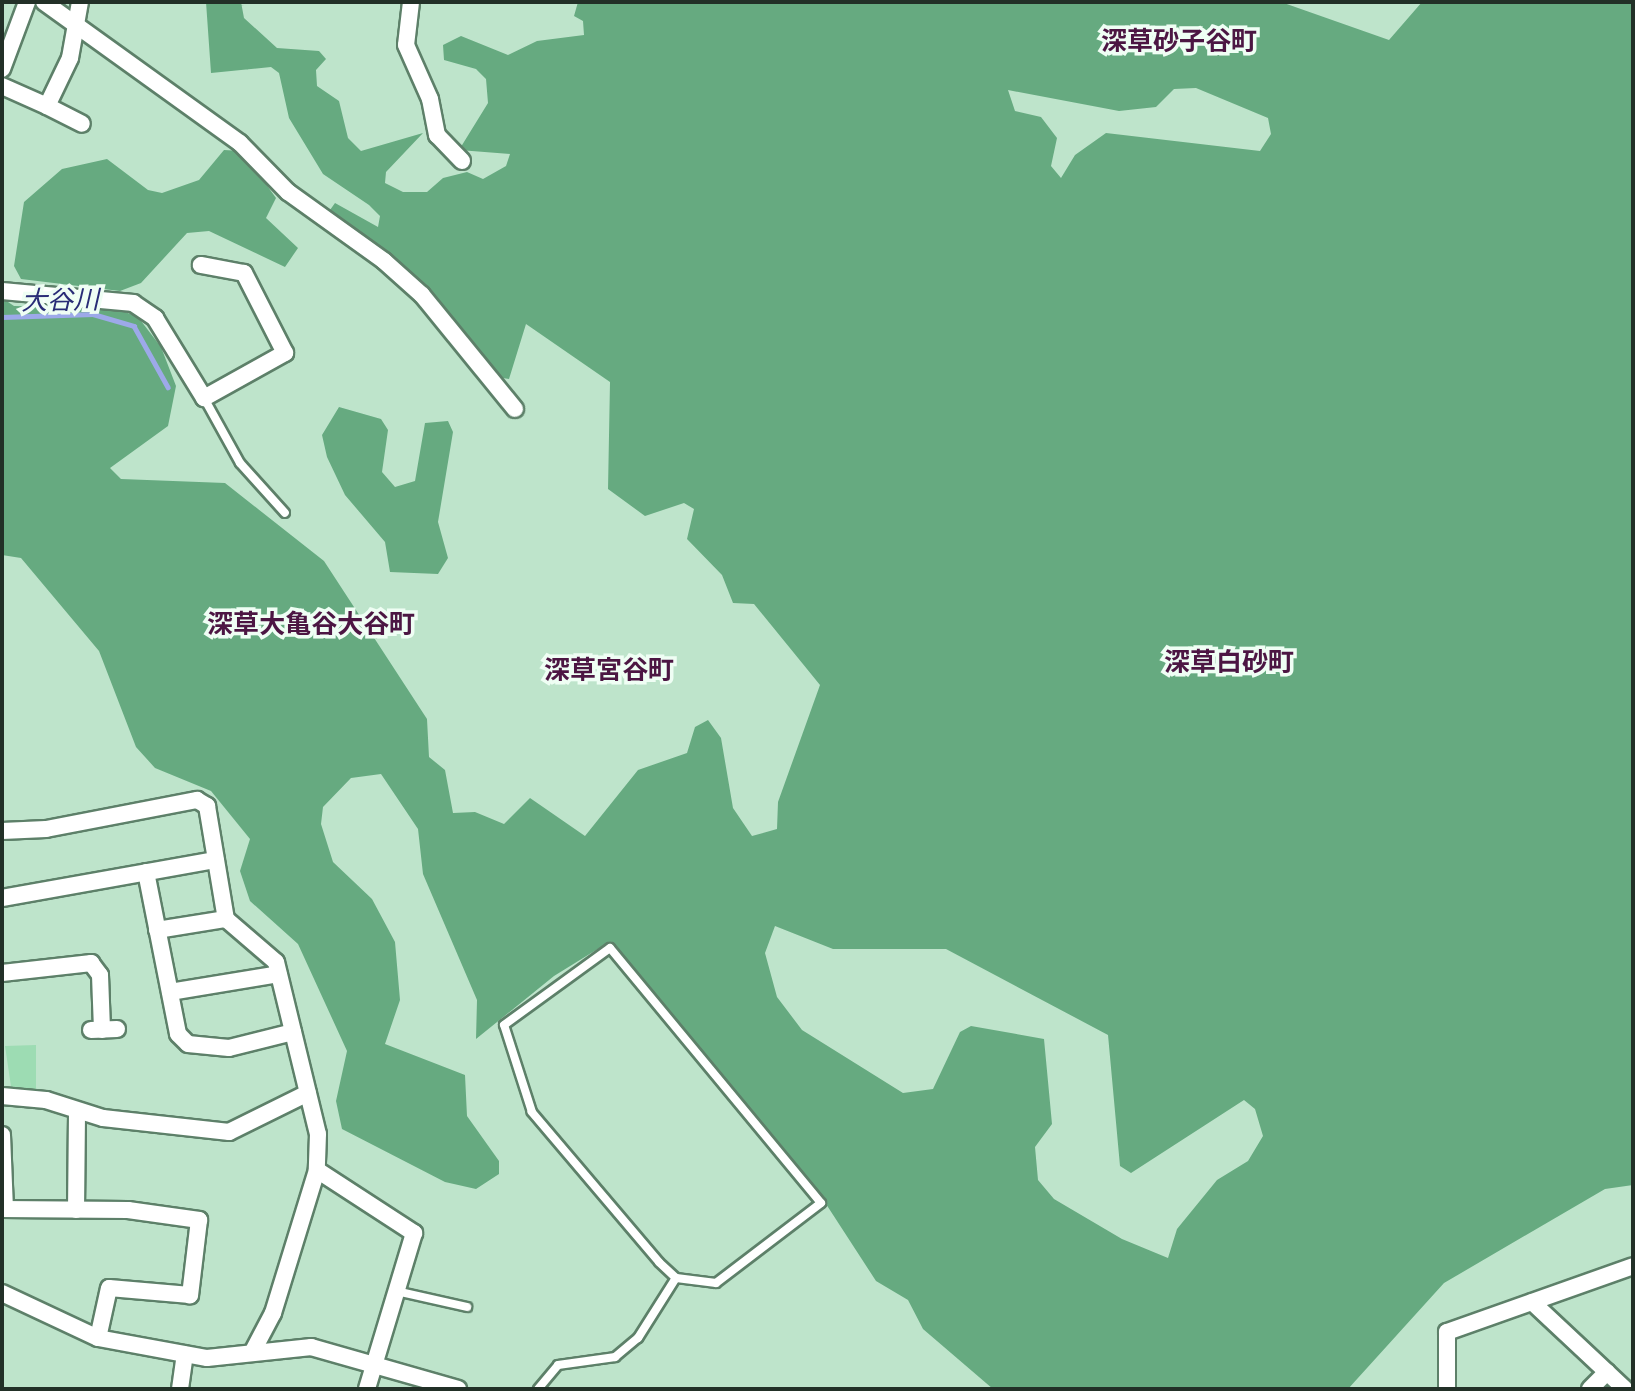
<!DOCTYPE html>
<meta charset="utf-8">
<style>
body{margin:0}
#map{position:relative;width:1635px;height:1391px;overflow:hidden;background:#bee4cb;font-family:"Crimson Pro","Noto Sans JP",serif}
div>[style]{position:absolute}
.green>*{inset:0;background:#9ddcb3}
.forest>*{inset:0;background:#66aa80}
.stream>*{height:4.5px;margin:-2.25px;padding:0 2.25px;transform-origin:2.25px;border-radius:2.25px;background:#9da9e9}
.roads{filter:drop-shadow(2px 0 #5d8069) drop-shadow(-2px 0 #5d8069) drop-shadow(0 2px #5d8069) drop-shadow(0 -2px #5d8069)}
.lane>*{height:8px;margin:-4px;padding:0 4px;transform-origin:4px;border-radius:4px;background:#fff}
.street>*{height:16px;margin:-8px;padding:0 8px;transform-origin:8px;border-radius:8px;background:#fff}
span{translate:-50% -50%;white-space:nowrap;text-align:center;line-height:1.15;-webkit-text-stroke:7px #effef4;paint-order:stroke}
.neighbourhood-label{font-size:26px;color:#4c1643;font-weight:700}
.water-label{font-size:26px;color:#292c76;font-style:italic}
.frame{position:absolute;inset:0;border:4px solid #223027;pointer-events:none}
</style>
<div id="map">
<div class="green">
<div style="clip-path:polygon(36px 1045px,36px 1095px,12px 1093px,5px 1046px)"></div>
</div>
<div class="forest">
<div style="clip-path:polygon(evenodd,206px 2px,241px 2px,244px 18px,277px 48px,319px 51px,326px 59px,316px 70px,317px 86px,339px 101px,348px 138px,361px 151px,423px 133px,386px 172px,385px 183px,403px 192px,427px 192px,443px 178px,467px 172px,483px 179px,506px 166px,510px 154px,459px 150px,488px 103px,486px 79px,476px 69px,444px 60px,443px 45px,461px 36px,508px 55px,537px 41px,584px 35px,583px 21px,574px 16px,578px 2px,1281px 2px,1389px 40px,1422px 2px,1633px 2px,1633px 1185px,1605px 1189px,1444px 1283px,1348px 1389px,993px 1389px,923px 1329px,908px 1300px,876px 1281px,826px 1204px,609px 942px,554px 976px,476px 1039px,477px 1000px,423px 874px,418px 829px,381px 774px,351px 778px,323px 807px,321px 824px,333px 862px,372px 899px,395px 942px,400px 1000px,385px 1044px,465px 1075px,467px 1116px,499px 1161px,499px 1174px,476px 1189px,445px 1182px,342px 1129px,336px 1101px,347px 1051px,298px 944px,250px 901px,240px 871px,250px 839px,211px 791px,155px 768px,136px 747px,99px 651px,21px 558px,2px 555px,2px 298px,14px 306px,115px 308px,138px 317px,161px 347px,176px 386px,168px 426px,110px 468px,121px 479px,225px 483px,324px 561px,427px 719px,429px 757px,445px 770px,453px 813px,475px 812px,504px 824px,530px 798px,585px 836px,638px 770px,687px 753px,695px 727px,708px 720px,721px 738px,733px 808px,752px 836px,777px 829px,778px 802px,820px 685px,754px 604px,733px 603px,722px 575px,687px 539px,694px 509px,684px 503px,645px 516px,608px 489px,610px 382px,526px 324px,509px 379px,490px 376px,404px 267px,330px 210px,335px 203px,378px 227px,380px 216px,369px 205px,323px 174px,289px 118px,279px 73px,271px 67px,211px 73px,206px 2px,1196px 88px,1268px 118px,1271px 134px,1260px 151px,1106px 133px,1075px 155px,1061px 178px,1051px 166px,1057px 138px,1041px 117px,1015px 111px,1008px 90px,1119px 111px,1156px 107px,1174px 89px,1196px 88px,206px 2px,775px 926px,833px 949px,946px 949px,1108px 1035px,1120px 1166px,1131px 1173px,1244px 1100px,1255px 1109px,1263px 1136px,1248px 1161px,1217px 1180px,1177px 1229px,1168px 1258px,1122px 1239px,1054px 1199px,1038px 1180px,1035px 1147px,1052px 1124px,1044px 1039px,971px 1026px,960px 1032px,933px 1089px,903px 1093px,802px 1030px,777px 997px,765px 953px,775px 926px)"></div>
<div style="clip-path:polygon(224px 150px,242px 151px,276px 198px,266px 218px,298px 248px,285px 267px,209px 231px,187px 233px,141px 283px,120px 291px,21px 279px,14px 266px,24px 202px,62px 169px,107px 159px,148px 190px,162px 193px,199px 180px)"></div>
<div style="clip-path:polygon(339px 407px,381px 419px,388px 430px,382px 472px,395px 487px,415px 481px,425px 423px,448px 421px,453px 432px,438px 522px,448px 558px,438px 574px,390px 572px,385px 542px,345px 495px,327px 457px,322px 435px)"></div>
</div>
<div class="stream">
<div style="left:2px;top:317px;width:91px;rotate:-1.9deg"></div>
<div style="left:93px;top:314px;width:43px;rotate:16.3deg"></div>
<div style="left:134px;top:326px;width:70px;rotate:60.9deg"></div>
</div>
<div class="roads">
<div class="lane">
<div style="left:204px;top:398px;width:74px;rotate:61deg"></div>
<div style="left:240px;top:463px;width:67px;rotate:48deg"></div>
<div style="left:610px;top:948px;width:331px;rotate:50.4deg"></div>
<div style="left:821px;top:1203px;width:132px;rotate:142.7deg"></div>
<div style="left:716px;top:1283px;width:40px;rotate:-172.9deg"></div>
<div style="left:676px;top:1278px;width:23px;rotate:-137deg"></div>
<div style="left:659px;top:1262px;width:197px;rotate:-130.3deg"></div>
<div style="left:532px;top:1112px;width:91px;rotate:-107.8deg"></div>
<div style="left:504px;top:1025px;width:131px;rotate:-36deg"></div>
<div style="left:396px;top:1291px;width:73px;rotate:12.7deg"></div>
<div style="left:538px;top:1389px;width:31px;rotate:-50deg"></div>
<div style="left:558px;top:1365px;width:58px;rotate:-8deg"></div>
<div style="left:615px;top:1357px;width:30px;rotate:-40deg"></div>
<div style="left:638px;top:1338px;width:71px;rotate:-57.7deg"></div>
</div>
<div class="street">
<div style="left:44px;top:2px;width:241px;rotate:35.7deg"></div>
<div style="left:240px;top:143px;width:69px;rotate:45.6deg"></div>
<div style="left:288px;top:192px;width:118px;rotate:35.7deg"></div>
<div style="left:384px;top:261px;width:51px;rotate:41.8deg"></div>
<div style="left:422px;top:295px;width:147px;rotate:50.8deg"></div>
<div style="left:411px;top:2px;width:43px;rotate:96.6deg"></div>
<div style="left:406px;top:45px;width:59px;rotate:66deg"></div>
<div style="left:430px;top:99px;width:37px;rotate:79deg"></div>
<div style="left:437px;top:135px;width:36px;rotate:46deg"></div>
<div style="left:2px;top:69px;width:72px;rotate:-69.5deg"></div>
<div style="left:2px;top:86px;width:49px;rotate:24deg"></div>
<div style="left:47px;top:106px;width:53px;rotate:-64.4deg"></div>
<div style="left:70px;top:58px;width:57px;rotate:-79.9deg"></div>
<div style="left:47px;top:106px;width:39px;rotate:27deg"></div>
<div style="left:2px;top:291px;width:132px;rotate:5.2deg"></div>
<div style="left:133px;top:303px;width:27px;rotate:34deg"></div>
<div style="left:155px;top:318px;width:94px;rotate:58.5deg"></div>
<div style="left:204px;top:398px;width:93px;rotate:-29.1deg"></div>
<div style="left:285px;top:353px;width:90px;rotate:-117.1deg"></div>
<div style="left:244px;top:273px;width:44px;rotate:-169.5deg"></div>
<div style="left:2px;top:831px;width:44px;rotate:-2.6deg"></div>
<div style="left:46px;top:829px;width:154px;rotate:-10.9deg"></div>
<div style="left:197px;top:800px;width:12px;rotate:31deg"></div>
<div style="left:207px;top:806px;width:115px;rotate:80.5deg"></div>
<div style="left:226px;top:919px;width:66px;rotate:40.7deg"></div>
<div style="left:276px;top:962px;width:177px;rotate:76.3deg"></div>
<div style="left:318px;top:1134px;width:36px;rotate:92deg"></div>
<div style="left:317px;top:1170px;width:150px;rotate:107.1deg"></div>
<div style="left:273px;top:1313px;width:45px;rotate:117.7deg"></div>
<div style="left:146px;top:872px;width:165px;rotate:78.8deg"></div>
<div style="left:178px;top:1034px;width:14px;rotate:45deg"></div>
<div style="left:188px;top:1044px;width:41px;rotate:5.6deg"></div>
<div style="left:229px;top:1048px;width:66px;rotate:-14deg"></div>
<div style="left:2px;top:898px;width:217px;rotate:-10.1deg"></div>
<div style="left:157px;top:930px;width:70px;rotate:-9.1deg"></div>
<div style="left:2px;top:973px;width:90px;rotate:-6.4deg"></div>
<div style="left:91px;top:963px;width:15px;rotate:53deg"></div>
<div style="left:100px;top:975px;width:55px;rotate:87.9deg"></div>
<div style="left:170px;top:992px;width:110px;rotate:-9.4deg"></div>
<div style="left:91px;top:1030px;width:26px;rotate:-2deg"></div>
<div style="left:2px;top:1096px;width:44px;rotate:5.2deg"></div>
<div style="left:46px;top:1100px;width:60px;rotate:17.5deg"></div>
<div style="left:103px;top:1118px;width:127px;rotate:6.3deg"></div>
<div style="left:229px;top:1132px;width:88px;rotate:-26.3deg"></div>
<div style="left:2px;top:1135px;width:74px;rotate:87.7deg"></div>
<div style="left:317px;top:1170px;width:116px;rotate:33deg"></div>
<div style="left:414px;top:1233px;width:163px;rotate:106.8deg"></div>
<div style="left:2px;top:1209px;width:126px;rotate:0.5deg"></div>
<div style="left:128px;top:1210px;width:72px;rotate:8deg"></div>
<div style="left:199px;top:1220px;width:76px;rotate:96.8deg"></div>
<div style="left:190px;top:1295px;width:81px;rotate:-175.1deg"></div>
<div style="left:109px;top:1288px;width:51px;rotate:102.4deg"></div>
<div style="left:76px;top:1210px;width:97px;rotate:-89.4deg"></div>
<div style="left:2px;top:1293px;width:106px;rotate:25.1deg"></div>
<div style="left:98px;top:1338px;width:111px;rotate:10.4deg"></div>
<div style="left:207px;top:1358px;width:105px;rotate:-6deg"></div>
<div style="left:311px;top:1347px;width:153px;rotate:15.9deg"></div>
<div style="left:1532px;top:1302px;width:127px;rotate:43.1deg"></div>
<div style="left:180px;top:1389px;width:35px;rotate:-82deg"></div>
<div style="left:1447px;top:1389px;width:57px;rotate:-90deg"></div>
<div style="left:1447px;top:1332px;width:197px;rotate:-19.5deg"></div>
<div style="left:1590px;top:1389px;width:24px;rotate:-45deg"></div>
</div>
</div>
<div class="neighbourhood-label">
<span style="left:1179px;top:42px">深草砂子谷町</span>
<span style="left:311px;top:625px">深草大亀谷大谷町</span>
<span style="left:1229px;top:663px">深草白砂町</span>
<span style="left:609px;top:671px">深草宮谷町</span>
</div>
<div class="water-label">
<span style="left:60px;top:301px;rotate:-1deg">大谷川</span>
</div>
<div class="frame"></div>
</div>
